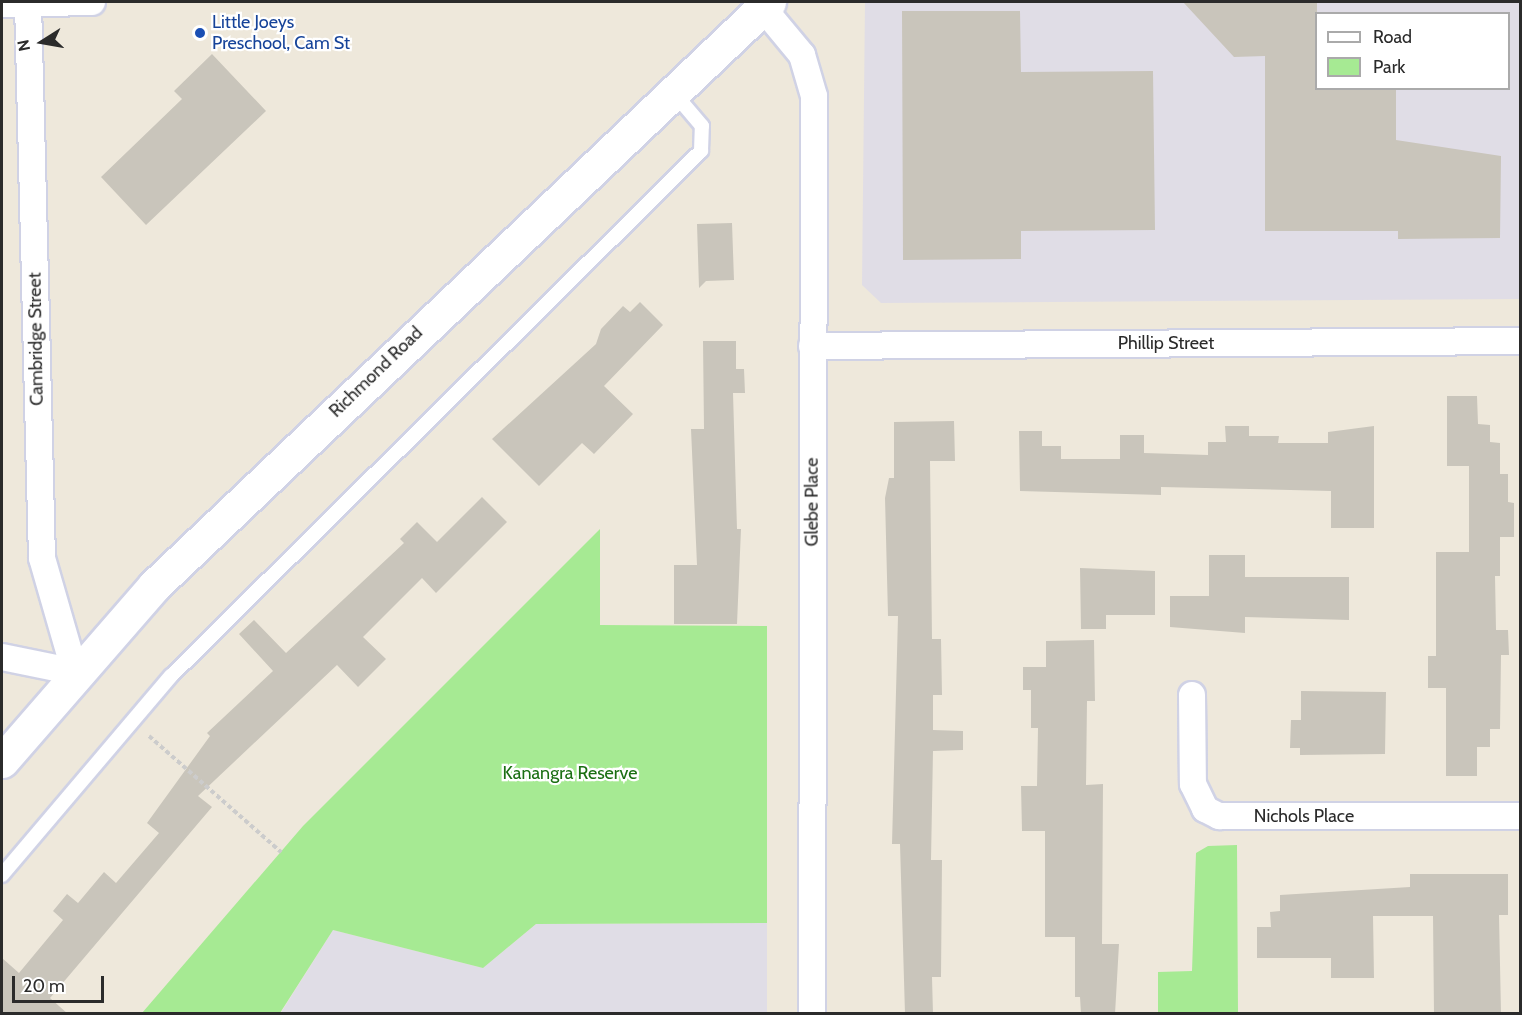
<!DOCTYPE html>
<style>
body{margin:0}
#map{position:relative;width:1522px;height:1015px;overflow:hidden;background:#eee8db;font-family:Cabin,sans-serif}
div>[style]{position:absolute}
.industrial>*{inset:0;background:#e0dde6}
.green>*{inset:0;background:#a6ea93}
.building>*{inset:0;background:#c9c5bb}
.path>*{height:4px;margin-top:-2px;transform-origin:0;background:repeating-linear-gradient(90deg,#ccc 0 4.5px,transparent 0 7.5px)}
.roads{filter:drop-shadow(2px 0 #d0d2e5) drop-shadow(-2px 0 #d0d2e5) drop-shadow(0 2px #d0d2e5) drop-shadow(0 -2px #d0d2e5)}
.lane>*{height:14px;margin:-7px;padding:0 7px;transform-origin:7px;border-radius:7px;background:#fff}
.street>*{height:26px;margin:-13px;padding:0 13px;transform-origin:13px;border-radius:13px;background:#fff}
.secondary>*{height:33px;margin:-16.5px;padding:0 16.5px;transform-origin:16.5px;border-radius:16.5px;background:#fff}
.dots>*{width:16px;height:16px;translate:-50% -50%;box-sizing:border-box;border:3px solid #fff;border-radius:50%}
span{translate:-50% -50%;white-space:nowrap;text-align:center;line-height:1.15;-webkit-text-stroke:4.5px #fff;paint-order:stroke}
.transit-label{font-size:18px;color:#164399}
.left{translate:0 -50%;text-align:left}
.street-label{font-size:18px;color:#2b2b2b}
.park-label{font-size:18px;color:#1b6f13}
.frame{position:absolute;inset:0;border:3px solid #2b2b2b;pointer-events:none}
.legend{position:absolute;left:1315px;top:12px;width:195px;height:78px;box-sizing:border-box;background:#fff;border:2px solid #aaa;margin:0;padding:8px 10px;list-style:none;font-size:18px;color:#2b2b2b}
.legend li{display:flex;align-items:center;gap:12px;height:30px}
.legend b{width:30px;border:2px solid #aaa}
.north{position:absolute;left:12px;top:12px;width:60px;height:60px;-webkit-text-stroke:4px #fff;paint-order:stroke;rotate:259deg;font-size:16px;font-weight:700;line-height:24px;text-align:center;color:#2b2b2b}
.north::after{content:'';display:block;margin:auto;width:21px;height:27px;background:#2b2b2b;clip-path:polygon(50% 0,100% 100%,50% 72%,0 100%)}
.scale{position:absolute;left:12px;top:976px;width:92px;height:27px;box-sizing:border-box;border:3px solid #2b2b2b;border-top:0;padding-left:8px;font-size:18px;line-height:21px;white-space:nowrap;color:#2b2b2b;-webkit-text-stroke:4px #fff;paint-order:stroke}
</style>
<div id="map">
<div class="industrial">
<div style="clip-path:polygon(evenodd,865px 2px,1520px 2px,1520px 299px,881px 303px,862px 285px,865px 2px,1316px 14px,1508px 14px,1508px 88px,1316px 88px,1316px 14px)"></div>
<div style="clip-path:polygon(767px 923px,767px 1013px,280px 1014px,333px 930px,483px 968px,536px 924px)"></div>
</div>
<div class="green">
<div style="clip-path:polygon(600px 529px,600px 625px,767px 626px,767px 923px,536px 924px,483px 968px,333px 930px,280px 1013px,142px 1013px,303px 826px)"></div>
<div style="clip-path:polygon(1237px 845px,1238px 1013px,1158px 1013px,1158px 972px,1192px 971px,1196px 853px,1208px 846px)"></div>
</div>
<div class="building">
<div style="clip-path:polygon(1183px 2px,1317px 2px,1317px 88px,1396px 88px,1396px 140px,1501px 156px,1500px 238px,1398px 239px,1398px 231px,1265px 231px,1265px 56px,1234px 57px)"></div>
<div style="clip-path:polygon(902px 11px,1020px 11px,1021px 72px,1153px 71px,1155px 230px,1021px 231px,1021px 259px,903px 260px)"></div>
<div style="clip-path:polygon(212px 54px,266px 111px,146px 225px,101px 177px,182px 99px,174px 91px)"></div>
<div style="clip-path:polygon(732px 223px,734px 280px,706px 281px,699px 288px,697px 224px)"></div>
<div style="clip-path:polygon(640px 302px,663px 325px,604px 386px,633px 414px,594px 454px,582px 443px,539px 486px,492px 439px,596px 344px,601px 329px,623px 306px,630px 312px)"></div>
<div style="clip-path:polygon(703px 341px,736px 341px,736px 369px,744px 369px,745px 393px,733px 393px,737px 529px,741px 529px,737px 624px,674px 624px,674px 565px,697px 565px,691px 429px,704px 429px)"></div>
<div style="clip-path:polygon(1447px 396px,1477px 396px,1478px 424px,1490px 425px,1490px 442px,1500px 443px,1500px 474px,1508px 474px,1508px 502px,1514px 503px,1514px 537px,1500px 537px,1500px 576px,1495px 576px,1496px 630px,1508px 630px,1509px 655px,1501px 655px,1500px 729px,1490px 729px,1490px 747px,1477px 747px,1477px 776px,1446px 776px,1446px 688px,1428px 688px,1428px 656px,1436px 656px,1436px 552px,1469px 552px,1469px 466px,1447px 466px)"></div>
<div style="clip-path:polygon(954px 421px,955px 461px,930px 461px,932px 639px,941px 639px,942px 695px,933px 695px,933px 730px,963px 731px,963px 750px,933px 751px,931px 860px,942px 860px,941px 977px,932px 977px,933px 1014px,905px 1014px,900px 844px,892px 844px,898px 616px,888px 616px,885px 498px,889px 478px,894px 478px,894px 422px)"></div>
<div style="clip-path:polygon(1225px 426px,1249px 426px,1249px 436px,1279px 436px,1278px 443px,1328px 443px,1328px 432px,1374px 426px,1374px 528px,1331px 528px,1331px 491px,1161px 487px,1161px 495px,1020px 491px,1019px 431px,1042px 431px,1042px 446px,1061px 446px,1061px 459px,1120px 459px,1120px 435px,1144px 435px,1144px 453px,1208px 455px,1208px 442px,1226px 442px)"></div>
<div style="clip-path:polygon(482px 497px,507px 522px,436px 593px,422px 578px,363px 637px,386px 659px,358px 687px,337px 665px,198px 796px,212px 807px,50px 998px,68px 1014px,2px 1014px,2px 958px,19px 973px,63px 920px,53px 911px,67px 894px,78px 903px,104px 872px,116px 883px,159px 833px,147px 823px,210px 736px,207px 733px,273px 671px,239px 634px,254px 620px,286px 653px,404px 543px,400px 539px,417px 522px,437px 542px)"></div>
<div style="clip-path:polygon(1209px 555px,1245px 555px,1245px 577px,1349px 577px,1349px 620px,1245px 617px,1245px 633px,1170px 627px,1170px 596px,1209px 596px)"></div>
<div style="clip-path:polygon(1080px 568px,1155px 571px,1155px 615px,1106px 615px,1106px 629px,1081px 629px)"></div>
<div style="clip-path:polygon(1094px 640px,1095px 701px,1087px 701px,1086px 785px,1103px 784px,1102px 944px,1119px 944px,1115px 1014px,1081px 1014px,1080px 997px,1075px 997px,1075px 937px,1045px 937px,1045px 831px,1022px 831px,1021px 786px,1037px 786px,1038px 728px,1031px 728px,1031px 690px,1023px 690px,1023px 667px,1046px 667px,1046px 641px)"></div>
<div style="clip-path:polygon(1301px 691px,1386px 692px,1385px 754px,1300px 755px,1300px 748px,1290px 748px,1291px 720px,1301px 720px)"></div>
<div style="clip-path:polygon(1410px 874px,1508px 874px,1508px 915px,1499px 915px,1501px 1014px,1434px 1014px,1433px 916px,1373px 916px,1374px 978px,1331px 978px,1331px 958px,1257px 958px,1257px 927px,1271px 927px,1270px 912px,1280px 911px,1280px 895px,1410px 887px)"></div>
</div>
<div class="path">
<div style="left:149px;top:736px;width:176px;rotate:41.3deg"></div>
</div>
<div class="roads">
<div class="lane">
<div style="left:2px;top:875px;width:261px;rotate:-49.7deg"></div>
<div style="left:171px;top:676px;width:746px;rotate:-44.73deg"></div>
<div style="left:701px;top:151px;width:25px;rotate:-88deg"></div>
<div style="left:702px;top:126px;width:43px;rotate:-130.3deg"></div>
</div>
<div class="street">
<div style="left:28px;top:2px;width:556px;rotate:88.56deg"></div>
<div style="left:42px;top:558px;width:119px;rotate:73.9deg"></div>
<div style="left:758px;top:2px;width:69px;rotate:50.3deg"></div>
<div style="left:802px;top:55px;width:43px;rotate:73.7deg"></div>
<div style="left:814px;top:96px;width:918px;rotate:90.12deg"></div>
<div style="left:2px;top:4px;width:90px;rotate:-1.3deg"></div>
<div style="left:812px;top:346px;width:708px;rotate:-0.4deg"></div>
<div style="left:2px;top:657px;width:75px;rotate:11.6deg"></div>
<div style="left:1192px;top:695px;width:89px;rotate:89.4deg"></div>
<div style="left:1193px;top:784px;width:28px;rotate:64deg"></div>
<div style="left:1205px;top:809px;width:16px;rotate:27deg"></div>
<div style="left:1219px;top:816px;width:301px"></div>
</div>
<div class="secondary">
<div style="left:2px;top:761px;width:232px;rotate:-49deg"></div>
<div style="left:154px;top:586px;width:848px;rotate:-43.52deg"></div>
</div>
</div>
<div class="dots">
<div style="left:200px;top:33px;background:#1a4fb4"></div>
</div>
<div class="transit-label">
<span class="left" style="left:212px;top:33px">Little Joeys<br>Preschool, Cam St</span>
</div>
<div class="street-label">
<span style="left:36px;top:339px;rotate:-91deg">Cambridge Street</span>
<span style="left:1166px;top:343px">Phillip Street</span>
<span style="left:376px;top:372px;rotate:-44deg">Richmond Road</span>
<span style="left:812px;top:502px;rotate:-90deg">Glebe Place</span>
<span style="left:1304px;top:816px">Nichols Place</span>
</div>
<div class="park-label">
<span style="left:570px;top:773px">Kanangra Reserve</span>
</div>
<div class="frame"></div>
<ul class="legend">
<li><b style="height:8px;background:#fff"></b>Road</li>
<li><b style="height:16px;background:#a6ea93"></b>Park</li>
</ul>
<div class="north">N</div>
<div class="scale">20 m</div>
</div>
